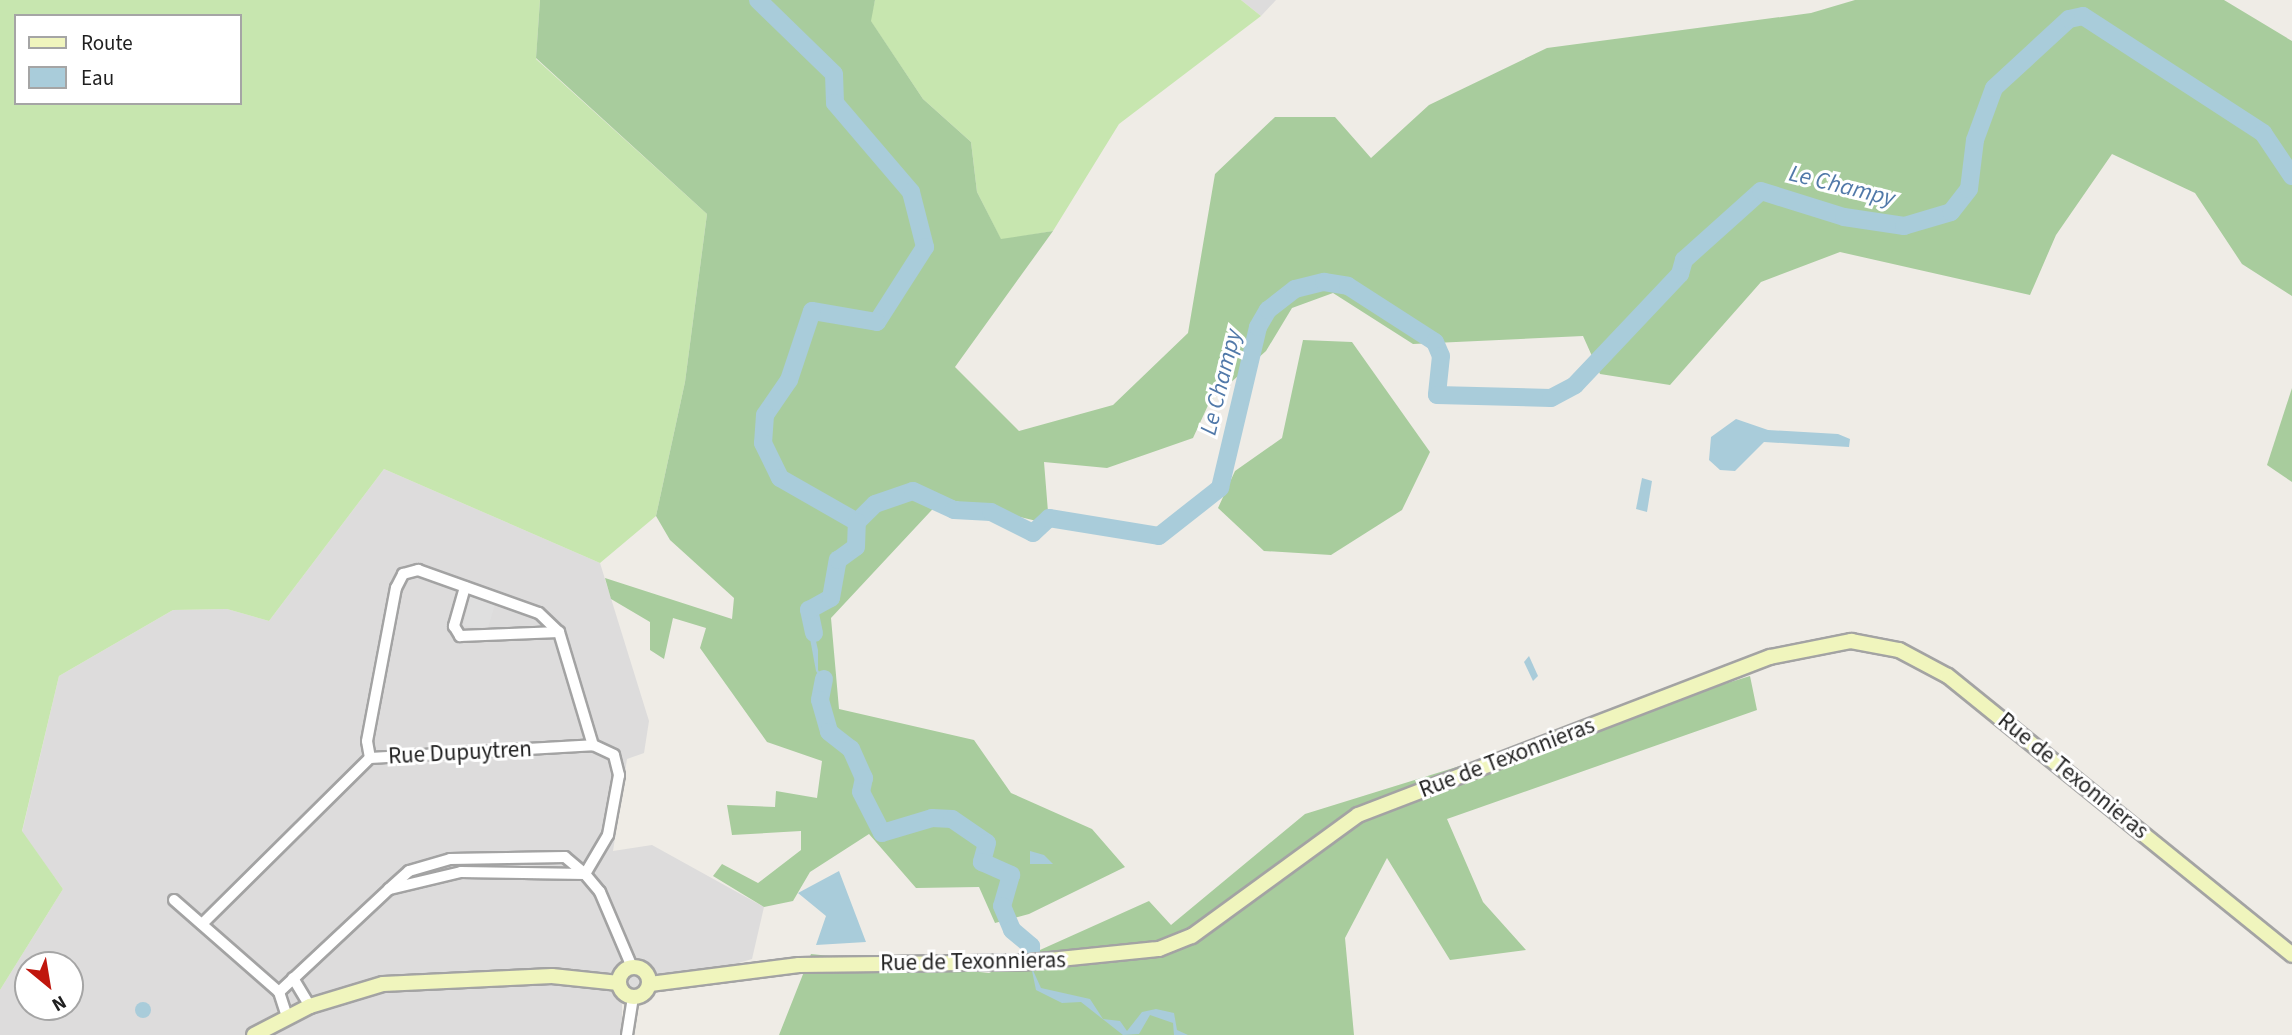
<!DOCTYPE html>
<style>
body{margin:0}
#map{position:relative;width:2292px;height:1035px;overflow:hidden;background:#efece6;font-family:"Source Sans 3",sans-serif}
div>[style]{position:absolute}
.residential>*{inset:0;background:#dddcdc}
.grass>*{inset:0;background:#c7e6af}
.forest>*{inset:0;background:#a8cc9d}
.parking>*{inset:0;background:#dfdfdf}
.water>*{inset:0;background:#a9ccda}
.round{border-radius:50%}
.river>*{height:18px;margin:-9px;padding:0 9px;transform-origin:9px;border-radius:9px;background:#a9ccda}
.roads{filter:drop-shadow(2px 0 #a3a3a3) drop-shadow(-2px 0 #a3a3a3) drop-shadow(0 2px #a3a3a3) drop-shadow(0 -2px #a3a3a3)}
.street>*{height:10px;margin:-5px;padding:0 5px;transform-origin:5px;border-radius:5px;background:#fff}
.secondary>*{height:14px;margin:-7px;padding:0 7px;transform-origin:7px;border-radius:7px;background:#f0f5bd}
.secondary>.ring{margin:-7px;padding:0;box-sizing:content-box;background:none;border:14px solid #f0f5bd;border-radius:50%}
span{translate:-50% -50%;white-space:nowrap;text-align:center;line-height:1.15;-webkit-text-stroke:6px #fff;paint-order:stroke}
.street-label{font-size:23px;color:#1f1f1f}
.water-label{font-size:24px;color:#5179a9;font-style:italic}
.legend{position:absolute;left:14px;top:14px;width:228px;height:91px;box-sizing:border-box;background:#fff;border:2px solid #a5a5a5;margin:0;padding:9px 12px;list-style:none;font-size:21px;color:#1f1f1f}
.legend li{display:flex;align-items:center;gap:14px;height:35px}
.legend b{width:35px;border:2px solid #a5a5a5}
.north{position:absolute;left:14px;top:951px;width:70px;height:70px;box-sizing:border-box;background:#fff;border:2px solid #a5a5a5;border-radius:50%;rotate:150deg;font-size:19px;font-weight:700;line-height:28px;text-align:center;color:#1f1f1f}
.north::after{content:'';display:block;margin:auto;width:24px;height:32px;background:#c0160d;clip-path:polygon(50% 0,100% 100%,50% 72%,0 100%)}
</style>
<div id="map">
<div class="residential">
<div style="clip-path:polygon(1241px 0,1276px 0,1261px 16px)"></div>
<div style="clip-path:polygon(evenodd,384px 469px,600px 563px,649px 721px,644px 753px,627px 759px,613px 851px,652px 845px,764px 907px,752px 959px,622px 998px,622px 1035px,0 1035px,0 990px,63px 889px,22px 832px,59px 676px,173px 610px,227px 609px,269px 621px,384px 469px,28px 965px,70px 965px,70px 1007px,28px 1007px,28px 965px)"></div>
</div>
<div class="grass">
<div style="clip-path:polygon(evenodd,0 0,540px 0,536px 59px,707px 214px,685px 382px,656px 516px,600px 563px,384px 469px,269px 621px,227px 609px,173px 610px,59px 676px,22px 831px,63px 889px,0 990px,0 0,16px 16px,240px 16px,240px 103px,16px 103px,16px 16px)"></div>
<div style="clip-path:polygon(875px 0,1241px 0,1261px 16px,1119px 124px,1053px 231px,1001px 240px,977px 192px,971px 142px,923px 99px,870px 20px)"></div>
</div>
<div class="forest">
<div style="clip-path:polygon(540px 0,875px 0,871px 21px,923px 99px,971px 142px,977px 192px,1001px 239px,1053px 231px,955px 367px,1019px 431px,1113px 405px,1188px 333px,1215px 174px,1275px 117px,1335px 117px,1371px 158px,1429px 105px,1547px 48px,1811px 13px,1855px 0,2224px 0,2292px 41px,2292px 296px,2242px 264px,2195px 193px,2112px 154px,2056px 235px,2030px 295px,1840px 252px,1761px 282px,1670px 385px,1600px 374px,1583px 336px,1413px 344px,1333px 293px,1292px 308px,1266px 351px,1210px 401px,1193px 438px,1107px 468px,1044px 462px,1049px 524px,943px 498px,831px 618px,839px 709px,974px 740px,1011px 793px,1092px 829px,1125px 867px,1029px 914px,995px 923px,979px 887px,916px 888px,869px 834px,810px 872px,793px 901px,764px 907px,713px 876px,722px 864px,758px 883px,801px 850px,801px 831px,732px 835px,727px 805px,775px 807px,776px 791px,817px 798px,822px 761px,767px 742px,700px 648px,706px 628px,673px 618px,664px 659px,650px 650px,650px 622px,611px 599px,605px 578px,732px 619px,734px 598px,670px 540px,656px 516px,685px 382px,707px 214px,536px 58px)"></div>
<div style="clip-path:polygon(1303px 340px,1352px 342px,1430px 452px,1402px 510px,1331px 555px,1264px 551px,1218px 508px,1235px 471px,1282px 438px)"></div>
<div style="clip-path:polygon(2292px 388px,2292px 482px,2267px 465px)"></div>
<div style="clip-path:polygon(1750px 676px,1757px 710px,1447px 819px,1483px 902px,1526px 950px,1450px 960px,1387px 858px,1345px 938px,1354px 1035px,779px 1035px,811px 954px,989px 973px,1149px 901px,1171px 925px,1305px 814px)"></div>
</div>
<div class="parking">
<div style="clip-path:polygon(471px 594px,495px 604px,488px 628px,463px 626px)"></div>
</div>
<div class="water">
<div style="clip-path:polygon(813px 306px,831px 312px,812px 311px,806px 318px,793px 373px,765px 415px,763px 443px,780px 478px,857px 522px,856px 547px,838px 560px,834px 572px,838px 583px,836px 590px,809px 610px,818px 650px,818px 670px,826px 683px,820px 700px,829px 732px,851px 749px,864px 778px,862px 793px,878px 817px,883px 833px,932px 818px,952px 819px,987px 843px,990px 849px,982px 862px,1008px 870px,1011px 875px,1002px 906px,1012px 930px,1025px 937px,1031px 952px,1013px 935px,997px 906px,1007px 873px,978px 865px,985px 845px,954px 823px,933px 821px,877px 835px,880px 824px,859px 795px,853px 757px,835px 746px,828px 735px,821px 713px,818px 699px,824px 683px,816px 671px,806px 617px,808px 607px,832px 592px,831px 570px,837px 555px,853px 547px,852px 526px,837px 511px,775px 477px,759px 439px,766px 407px,795px 361px,802px 317px)"></div>
<div style="clip-path:polygon(1736px 419px,1768px 430px,1838px 434px,1850px 439px,1849px 447px,1764px 442px,1735px 471px,1720px 470px,1709px 460px,1711px 437px)"></div>
<div style="clip-path:polygon(1642px 478px,1652px 481px,1647px 512px,1636px 509px)"></div>
<div style="clip-path:polygon(1529px 656px,1538px 676px,1533px 681px,1524px 662px)"></div>
<div style="clip-path:polygon(1030px 851px,1044px 855px,1053px 864px,1030px 864px)"></div>
<div style="clip-path:polygon(839px 871px,866px 942px,816px 945px,826px 916px,798px 893px)"></div>
<div style="clip-path:polygon(1031px 966px,1041px 988px,1090px 999px,1103px 1019px,1120px 1021px,1127px 1031px,1142px 1012px,1156px 1009px,1174px 1013px,1177px 1030px,1188px 1035px,1174px 1035px,1173px 1023px,1150px 1015px,1139px 1034px,1123px 1035px,1081px 1002px,1062px 1003px,1036px 990px)"></div>
<div class="round" style="left:135px;top:1002px;width:16px;height:16px"></div>
</div>
<div class="river">
<div style="left:758px;top:0;width:106px;rotate:44.2deg"></div>
<div style="left:834px;top:74px;width:29px;rotate:88deg"></div>
<div style="left:835px;top:103px;width:117px;rotate:49.5deg"></div>
<div style="left:911px;top:192px;width:57px;rotate:75.7deg"></div>
<div style="left:925px;top:247px;width:89px;rotate:122.6deg"></div>
<div style="left:877px;top:322px;width:66px;rotate:-170.4deg"></div>
<div style="left:812px;top:311px;width:73px;rotate:108.4deg"></div>
<div style="left:789px;top:380px;width:42px;rotate:124.4deg"></div>
<div style="left:765px;top:415px;width:28px;rotate:94deg"></div>
<div style="left:763px;top:443px;width:39px;rotate:64deg"></div>
<div style="left:780px;top:478px;width:89px;rotate:29.7deg"></div>
<div style="left:857px;top:522px;width:25px;rotate:-45deg"></div>
<div style="left:875px;top:504px;width:40px;rotate:-18.9deg"></div>
<div style="left:913px;top:491px;width:45px;rotate:24.9deg"></div>
<div style="left:954px;top:510px;width:37px;rotate:3deg"></div>
<div style="left:991px;top:512px;width:47px;rotate:26.6deg"></div>
<div style="left:1033px;top:533px;width:22px;rotate:-43deg"></div>
<div style="left:1049px;top:518px;width:111px;rotate:9.3deg"></div>
<div style="left:1159px;top:536px;width:78px;rotate:-38.2deg"></div>
<div style="left:1220px;top:488px;width:165px;rotate:-76.7deg"></div>
<div style="left:1258px;top:327px;width:20px;rotate:-60deg"></div>
<div style="left:1268px;top:310px;width:34px;rotate:-38deg"></div>
<div style="left:1295px;top:289px;width:30px;rotate:-14deg"></div>
<div style="left:1324px;top:282px;width:24px;rotate:9deg"></div>
<div style="left:1348px;top:286px;width:103px;rotate:32.8deg"></div>
<div style="left:1435px;top:342px;width:15px;rotate:67deg"></div>
<div style="left:1441px;top:356px;width:39px;rotate:96deg"></div>
<div style="left:1437px;top:395px;width:114px;rotate:1.5deg"></div>
<div style="left:1551px;top:398px;width:27px;rotate:-28deg"></div>
<div style="left:1575px;top:385px;width:153px;rotate:-46.6deg"></div>
<div style="left:1680px;top:274px;width:15px;rotate:-74deg"></div>
<div style="left:1684px;top:260px;width:103px;rotate:-41.9deg"></div>
<div style="left:1761px;top:191px;width:87px;rotate:17.4deg"></div>
<div style="left:1844px;top:217px;width:61px;rotate:8.5deg"></div>
<div style="left:1904px;top:226px;width:49px;rotate:-16.6deg"></div>
<div style="left:1951px;top:212px;width:29px;rotate:-52deg"></div>
<div style="left:1969px;top:189px;width:49px;rotate:-83deg"></div>
<div style="left:1975px;top:140px;width:55px;rotate:-69.9deg"></div>
<div style="left:1994px;top:88px;width:102px;rotate:-42.6deg"></div>
<div style="left:2069px;top:19px;width:14px;rotate:-12deg"></div>
<div style="left:2083px;top:16px;width:215px;rotate:33deg"></div>
<div style="left:2263px;top:133px;width:52px;rotate:56deg"></div>
<div style="left:814px;top:633px;width:24px;rotate:-102deg"></div>
<div style="left:809px;top:610px;width:25px;rotate:-29deg"></div>
<div style="left:831px;top:598px;width:39px;rotate:-80deg"></div>
<div style="left:838px;top:560px;width:22px;rotate:-36deg"></div>
<div style="left:856px;top:547px;width:25px;rotate:-88deg"></div>
<div style="left:824px;top:679px;width:21px;rotate:101deg"></div>
<div style="left:820px;top:700px;width:33px;rotate:74deg"></div>
<div style="left:829px;top:732px;width:28px;rotate:38deg"></div>
<div style="left:851px;top:749px;width:32px;rotate:66deg"></div>
<div style="left:864px;top:778px;width:14px;rotate:102deg"></div>
<div style="left:861px;top:792px;width:46px;rotate:62.9deg"></div>
<div style="left:882px;top:833px;width:52px;rotate:-16.7deg"></div>
<div style="left:932px;top:818px;width:20px;rotate:3deg"></div>
<div style="left:952px;top:819px;width:42px;rotate:34.4deg"></div>
<div style="left:987px;top:843px;width:20px;rotate:105deg"></div>
<div style="left:982px;top:862px;width:32px;rotate:24deg"></div>
<div style="left:1011px;top:875px;width:32px;rotate:106deg"></div>
<div style="left:1002px;top:906px;width:26px;rotate:67deg"></div>
<div style="left:1012px;top:930px;width:25px;rotate:40deg"></div>
<div style="left:1031px;top:946px;width:13px;rotate:90deg"></div>
</div>
<div class="roads">
<div class="street">
<div style="left:465px;top:587px;width:41px;rotate:105.8deg"></div>
<div style="left:454px;top:626px;width:12px;rotate:59deg"></div>
<div style="left:460px;top:636px;width:99px;rotate:-2.3deg"></div>
<div style="left:370px;top:758px;width:17px;rotate:-100deg"></div>
<div style="left:367px;top:741px;width:156px;rotate:-79.3deg"></div>
<div style="left:396px;top:588px;width:16px;rotate:-63deg"></div>
<div style="left:403px;top:574px;width:16px;rotate:-15deg"></div>
<div style="left:418px;top:570px;width:128px;rotate:19.6deg"></div>
<div style="left:539px;top:613px;width:28px;rotate:44deg"></div>
<div style="left:559px;top:632px;width:118px;rotate:73.3deg"></div>
<div style="left:585px;top:874px;width:124px;rotate:-179.1deg"></div>
<div style="left:461px;top:872px;width:74px;rotate:166.7deg"></div>
<div style="left:389px;top:889px;width:27px;rotate:-42deg"></div>
<div style="left:409px;top:871px;width:43px;rotate:-16.3deg"></div>
<div style="left:450px;top:859px;width:115px;rotate:-1deg"></div>
<div style="left:565px;top:857px;width:26px;rotate:40deg"></div>
<div style="left:585px;top:874px;width:23px;rotate:50deg"></div>
<div style="left:600px;top:892px;width:82px;rotate:66.9deg"></div>
<div style="left:174px;top:900px;width:140px;rotate:41.2deg"></div>
<div style="left:279px;top:992px;width:26px;rotate:72deg"></div>
<div style="left:202px;top:924px;width:236px;rotate:-44.7deg"></div>
<div style="left:370px;top:758px;width:223px;rotate:-3.3deg"></div>
<div style="left:593px;top:745px;width:23px;rotate:25deg"></div>
<div style="left:614px;top:755px;width:21px;rotate:76deg"></div>
<div style="left:619px;top:775px;width:61px;rotate:100.4deg"></div>
<div style="left:608px;top:835px;width:45px;rotate:120.5deg"></div>
<div style="left:293px;top:978px;width:33px;rotate:59deg"></div>
<div style="left:279px;top:992px;width:151px;rotate:-43.1deg"></div>
<div style="left:627px;top:1035px;width:37px;rotate:-81deg"></div>
</div>
<div class="secondary">
<div class="ring" style="left:619px;top:967px;width:16px;height:16px"></div>
<div style="left:650px;top:984px;width:150px;rotate:-7.3deg"></div>
<div style="left:799px;top:965px;width:231px;rotate:-0.7deg"></div>
<div style="left:1030px;top:962px;width:130px;rotate:-5.8deg"></div>
<div style="left:1159px;top:949px;width:35px;rotate:-22deg"></div>
<div style="left:1192px;top:936px;width:205px;rotate:-36.1deg"></div>
<div style="left:1358px;top:815px;width:441px;rotate:-21deg"></div>
<div style="left:1770px;top:657px;width:83px;rotate:-11.2deg"></div>
<div style="left:1851px;top:641px;width:49px;rotate:10.6deg"></div>
<div style="left:1899px;top:650px;width:55px;rotate:28deg"></div>
<div style="left:1948px;top:676px;width:443px;rotate:39deg"></div>
<div style="left:254px;top:1035px;width:63px;rotate:-27.4deg"></div>
<div style="left:310px;top:1006px;width:76px;rotate:-16.8deg"></div>
<div style="left:383px;top:984px;width:169px;rotate:-2.7deg"></div>
<div style="left:552px;top:976px;width:67px;rotate:6deg"></div>
</div>
</div>
<div class="street-label">
<span style="left:460px;top:753px;rotate:-3deg">Rue Dupuytren</span>
<span style="left:1507px;top:758px;rotate:-21deg">Rue de Texonnieras</span>
<span style="left:2073px;top:776px;rotate:39deg">Rue de Texonnieras</span>
<span style="left:973px;top:962px;rotate:-1deg">Rue de Texonnieras</span>
</div>
<div class="water-label">
<span style="left:1842px;top:186px;rotate:14deg">Le Champy</span>
<span style="left:1221px;top:382px;rotate:-76deg">Le Champy</span>
</div>
<ul class="legend">
<li><b style="height:9px;background:#f0f5bd"></b>Route</li>
<li><b style="height:19px;background:#a9ccda"></b>Eau</li>
</ul>
<div class="north">N</div>
</div>
